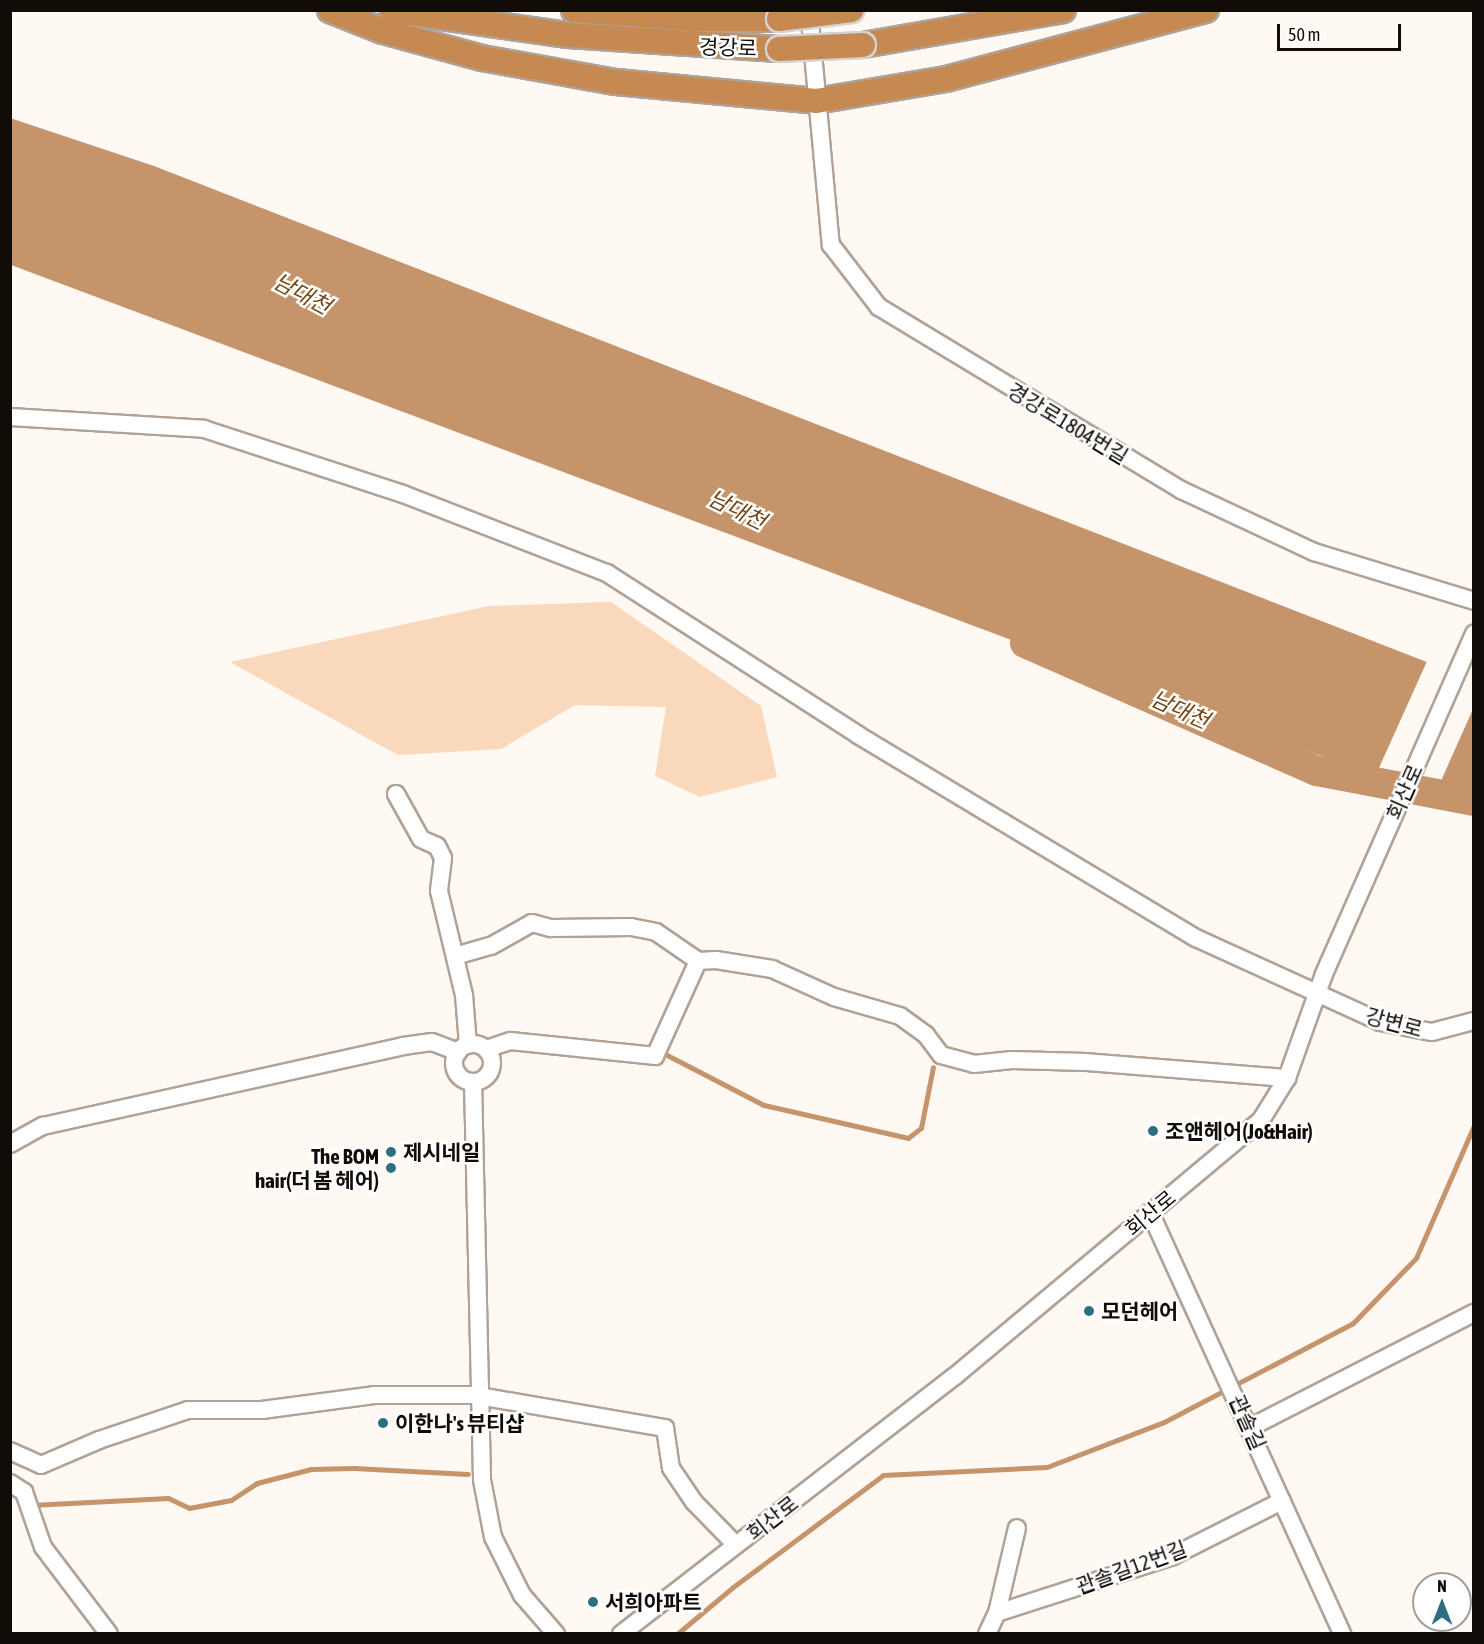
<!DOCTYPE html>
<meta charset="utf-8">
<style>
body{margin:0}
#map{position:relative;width:1484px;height:1644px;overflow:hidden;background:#fff8f3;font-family:"Asap Condensed","Noto Sans KR",sans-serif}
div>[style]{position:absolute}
.green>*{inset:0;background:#fad8bb}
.water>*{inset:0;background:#c5946a}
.pier>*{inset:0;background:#fff8f3}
.stream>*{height:5px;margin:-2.5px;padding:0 2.5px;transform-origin:2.5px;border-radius:2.5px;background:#c5946a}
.river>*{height:30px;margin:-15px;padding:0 15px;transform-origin:15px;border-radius:15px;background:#c5946a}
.roads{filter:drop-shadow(2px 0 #b0a296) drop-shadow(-2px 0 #b0a296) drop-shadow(0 2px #b0a296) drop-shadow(0 -2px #b0a296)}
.minor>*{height:16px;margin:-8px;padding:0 8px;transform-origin:8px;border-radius:8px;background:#fff}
.minor>.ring{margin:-8px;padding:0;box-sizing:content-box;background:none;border:16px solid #fff;border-radius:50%}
.highway>*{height:24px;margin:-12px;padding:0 12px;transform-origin:12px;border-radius:12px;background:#c58951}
.bridges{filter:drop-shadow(2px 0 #d4d3d3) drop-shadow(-2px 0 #d4d3d3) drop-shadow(0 2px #d4d3d3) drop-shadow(0 -2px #d4d3d3)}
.highway-bridge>*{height:24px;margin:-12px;padding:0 12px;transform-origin:12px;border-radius:12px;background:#c58951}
.dots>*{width:16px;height:16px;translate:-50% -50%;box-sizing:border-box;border:3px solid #fff;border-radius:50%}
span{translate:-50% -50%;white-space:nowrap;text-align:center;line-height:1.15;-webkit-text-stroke:5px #fff;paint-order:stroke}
.street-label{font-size:21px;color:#110c08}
.poi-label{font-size:21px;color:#110c08;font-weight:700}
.left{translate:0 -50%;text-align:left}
.right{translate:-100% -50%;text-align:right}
.water-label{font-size:22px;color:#754614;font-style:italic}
.frame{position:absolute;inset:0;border:12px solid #110c08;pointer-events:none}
.north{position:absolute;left:1412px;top:1572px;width:60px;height:60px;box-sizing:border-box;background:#fff;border:2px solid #a09e9c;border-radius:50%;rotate:0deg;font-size:16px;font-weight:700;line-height:24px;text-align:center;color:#110c08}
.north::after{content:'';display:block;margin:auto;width:21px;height:27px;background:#2e6e82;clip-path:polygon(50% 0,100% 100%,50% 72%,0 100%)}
.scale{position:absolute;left:1277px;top:24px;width:124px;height:27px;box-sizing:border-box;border:3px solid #110c08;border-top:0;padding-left:8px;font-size:18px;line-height:21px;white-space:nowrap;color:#110c08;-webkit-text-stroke:4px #fff;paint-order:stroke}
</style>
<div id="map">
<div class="green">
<div style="clip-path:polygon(611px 602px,761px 706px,777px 777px,700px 797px,655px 776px,666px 707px,575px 705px,501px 749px,398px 755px,230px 662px,489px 606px)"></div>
</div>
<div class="water">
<div style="clip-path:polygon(10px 118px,154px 166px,1473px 680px,1473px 813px,11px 265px)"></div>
</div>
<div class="pier">
<div style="clip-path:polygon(1428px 659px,1474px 677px,1473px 709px,1432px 801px,1374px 779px)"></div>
</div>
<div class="stream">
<div style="left:665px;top:1054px;width:111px;rotate:27.3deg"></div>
<div style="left:764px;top:1105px;width:148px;rotate:12.9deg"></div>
<div style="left:908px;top:1138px;width:16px;rotate:-38deg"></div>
<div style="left:921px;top:1128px;width:62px;rotate:-78.9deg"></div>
<div style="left:31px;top:1505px;width:137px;rotate:-2.9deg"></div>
<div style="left:168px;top:1498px;width:23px;rotate:25deg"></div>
<div style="left:189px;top:1508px;width:43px;rotate:-10.8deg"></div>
<div style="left:231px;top:1500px;width:31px;rotate:-33deg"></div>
<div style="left:257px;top:1483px;width:56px;rotate:-14.5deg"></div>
<div style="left:311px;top:1469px;width:43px;rotate:-1.3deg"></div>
<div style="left:354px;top:1468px;width:114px;rotate:3deg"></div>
<div style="left:677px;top:1634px;width:73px;rotate:-40deg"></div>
<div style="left:733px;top:1587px;width:187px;rotate:-36.7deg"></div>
<div style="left:883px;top:1475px;width:164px;rotate:-2.8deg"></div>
<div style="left:1047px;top:1467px;width:125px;rotate:-21deg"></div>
<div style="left:1164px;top:1422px;width:213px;rotate:-27.6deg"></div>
<div style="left:1353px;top:1323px;width:91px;rotate:-45.9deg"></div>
<div style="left:1416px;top:1258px;width:145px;rotate:-66.4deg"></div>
</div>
<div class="river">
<div style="left:1025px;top:643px;width:319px;rotate:23.7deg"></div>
<div style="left:1317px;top:771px;width:160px;rotate:10.8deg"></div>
</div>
<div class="roads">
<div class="minor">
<div style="left:809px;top:10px;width:236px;rotate:84.7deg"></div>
<div style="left:831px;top:245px;width:78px;rotate:52.3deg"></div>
<div style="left:879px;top:307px;width:353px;rotate:31.2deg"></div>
<div style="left:1181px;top:490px;width:147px;rotate:25deg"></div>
<div style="left:1314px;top:552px;width:167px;rotate:17deg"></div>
<div style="left:10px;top:417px;width:194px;rotate:3.5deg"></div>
<div style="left:204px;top:429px;width:209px;rotate:18.1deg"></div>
<div style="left:403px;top:494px;width:219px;rotate:21.2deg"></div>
<div style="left:607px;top:573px;width:299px;rotate:32.8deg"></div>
<div style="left:858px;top:735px;width:394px;rotate:31deg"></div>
<div style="left:1196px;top:938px;width:202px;rotate:24.5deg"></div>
<div style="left:1380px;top:1022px;width:53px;rotate:10.9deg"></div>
<div style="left:1432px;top:1032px;width:43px;rotate:-14.7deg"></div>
<div style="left:396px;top:794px;width:51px;rotate:60.9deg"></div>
<div style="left:421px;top:839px;width:17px;rotate:24deg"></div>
<div style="left:437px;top:846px;width:13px;rotate:63deg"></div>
<div style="left:443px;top:858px;width:33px;rotate:97deg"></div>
<div style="left:439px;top:891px;width:107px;rotate:76.5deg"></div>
<div style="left:464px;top:995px;width:50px;rotate:85.4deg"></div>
<div style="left:455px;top:956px;width:37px;rotate:-16deg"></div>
<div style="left:491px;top:946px;width:47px;rotate:-29.3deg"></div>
<div style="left:532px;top:923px;width:20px;rotate:15deg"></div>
<div style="left:551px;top:928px;width:80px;rotate:-0.7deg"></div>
<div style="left:631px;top:927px;width:25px;rotate:11deg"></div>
<div style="left:656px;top:932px;width:51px;rotate:34.6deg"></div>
<div class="ring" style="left:454px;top:1044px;width:22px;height:22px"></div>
<div style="left:486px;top:1049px;width:26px;rotate:-18deg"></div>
<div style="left:511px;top:1041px;width:145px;rotate:5.9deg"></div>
<div style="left:655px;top:1056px;width:104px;rotate:-65.6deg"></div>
<div style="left:698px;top:961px;width:18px;rotate:-3deg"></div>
<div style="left:716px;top:960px;width:57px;rotate:9.1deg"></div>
<div style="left:772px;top:969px;width:68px;rotate:24.3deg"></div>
<div style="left:834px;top:997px;width:69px;rotate:16.1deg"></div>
<div style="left:900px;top:1016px;width:32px;rotate:36deg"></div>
<div style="left:926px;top:1035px;width:25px;rotate:53deg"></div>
<div style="left:941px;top:1055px;width:34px;rotate:15deg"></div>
<div style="left:974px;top:1064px;width:38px;rotate:-6deg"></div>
<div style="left:1012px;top:1060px;width:74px;rotate:1.5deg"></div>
<div style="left:1086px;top:1062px;width:202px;rotate:4.6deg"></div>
<div style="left:473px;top:1082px;width:398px;rotate:88.7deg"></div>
<div style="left:482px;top:1480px;width:58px;rotate:79.1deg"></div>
<div style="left:493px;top:1537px;width:65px;rotate:63.4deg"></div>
<div style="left:522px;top:1595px;width:52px;rotate:48.9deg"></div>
<div style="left:10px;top:1144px;width:38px;rotate:-29deg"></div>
<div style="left:43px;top:1126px;width:369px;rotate:-12.5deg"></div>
<div style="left:403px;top:1046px;width:29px;rotate:-8deg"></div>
<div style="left:432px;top:1042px;width:28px;rotate:21deg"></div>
<div style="left:1150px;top:1212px;width:464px;rotate:65.5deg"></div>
<div style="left:1251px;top:1427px;width:250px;rotate:-27.1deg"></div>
<div style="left:10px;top:1451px;width:34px;rotate:24deg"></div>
<div style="left:41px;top:1465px;width:63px;rotate:-23.3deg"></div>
<div style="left:99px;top:1440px;width:94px;rotate:-18.6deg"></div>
<div style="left:188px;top:1410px;width:74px"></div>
<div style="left:262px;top:1410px;width:113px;rotate:-7.6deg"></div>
<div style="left:374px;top:1395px;width:99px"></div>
<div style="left:473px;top:1395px;width:195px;rotate:9.8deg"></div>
<div style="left:665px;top:1428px;width:40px;rotate:81.5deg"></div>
<div style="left:671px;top:1468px;width:41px;rotate:55.9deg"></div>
<div style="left:694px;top:1502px;width:60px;rotate:45.7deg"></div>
<div style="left:10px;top:1483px;width:17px;rotate:33deg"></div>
<div style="left:24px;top:1492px;width:58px;rotate:70.9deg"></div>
<div style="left:43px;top:1547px;width:109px;rotate:52.8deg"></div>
<div style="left:997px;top:1613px;width:87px;rotate:-76.8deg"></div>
<div style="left:621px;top:1634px;width:422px;rotate:-37.7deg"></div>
<div style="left:955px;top:1376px;width:399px;rotate:-39.9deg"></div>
<div style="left:1261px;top:1120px;width:49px;rotate:-58.2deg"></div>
<div style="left:1287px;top:1078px;width:110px;rotate:-70.4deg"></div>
<div style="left:1324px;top:974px;width:372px;rotate:-66.2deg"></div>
<div style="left:987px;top:1634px;width:23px;rotate:-65deg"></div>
<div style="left:997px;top:1613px;width:185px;rotate:-17.9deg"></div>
<div style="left:1173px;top:1556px;width:122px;rotate:-26.8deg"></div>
</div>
<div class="highway">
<div style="left:330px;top:10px;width:57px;rotate:21.6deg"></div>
<div style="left:383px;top:31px;width:103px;rotate:15.3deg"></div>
<div style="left:482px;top:58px;width:136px;rotate:10.2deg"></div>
<div style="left:616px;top:82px;width:201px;rotate:5.4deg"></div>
<div style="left:816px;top:101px;width:132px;rotate:-9.6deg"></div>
<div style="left:946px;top:79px;width:269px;rotate:-14.9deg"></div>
<div style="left:392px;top:10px;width:178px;rotate:8.1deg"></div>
<div style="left:568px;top:35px;width:211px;rotate:3.8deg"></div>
<div style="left:574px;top:10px;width:123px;rotate:4.2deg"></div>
<div style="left:697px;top:19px;width:82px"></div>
<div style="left:863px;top:45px;width:203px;rotate:-9.9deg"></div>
</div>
</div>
<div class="bridges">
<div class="highway-bridge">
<div style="left:779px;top:19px;width:73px;rotate:-7.1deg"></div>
<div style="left:779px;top:49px;width:84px;rotate:-2.7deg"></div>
</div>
</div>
<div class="dots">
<div style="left:1153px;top:1131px;background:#2e6e82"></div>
<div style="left:391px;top:1152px;background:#2e6e82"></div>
<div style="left:391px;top:1168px;background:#2e6e82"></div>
<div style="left:1089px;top:1311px;background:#2e6e82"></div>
<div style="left:383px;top:1423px;background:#2e6e82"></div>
<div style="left:593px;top:1602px;background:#2e6e82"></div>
</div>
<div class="street-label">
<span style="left:728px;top:47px;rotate:2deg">경강로</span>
<span style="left:1068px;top:423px;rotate:31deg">경강로1804번길</span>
<span style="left:1404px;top:792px;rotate:-66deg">회산로</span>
<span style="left:1394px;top:1022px;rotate:15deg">강변로</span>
<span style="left:1150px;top:1213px;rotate:-40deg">회산로</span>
<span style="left:1248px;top:1422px;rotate:66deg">관솔길</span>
<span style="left:772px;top:1518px;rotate:-38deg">회산로</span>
<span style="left:1131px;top:1567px;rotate:-20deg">관솔길12번길</span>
</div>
<div class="poi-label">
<span class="left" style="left:1165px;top:1131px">조앤헤어(Jo&amp;Hair)</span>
<span class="left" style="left:403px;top:1152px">제시네일</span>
<span class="right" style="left:379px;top:1168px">The BOM<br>hair(더 봄 헤어)</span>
<span class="left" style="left:1101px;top:1311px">모던헤어</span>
<span class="left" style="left:395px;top:1423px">이한나's 뷰티샵</span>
<span class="left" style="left:605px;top:1602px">서희아파트</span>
</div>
<div class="water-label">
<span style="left:302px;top:294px;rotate:28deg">남대천</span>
<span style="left:737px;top:510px;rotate:26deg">남대천</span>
<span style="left:1180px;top:710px;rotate:24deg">남대천</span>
</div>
<div class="frame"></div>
<div class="north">N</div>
<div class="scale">50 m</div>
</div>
